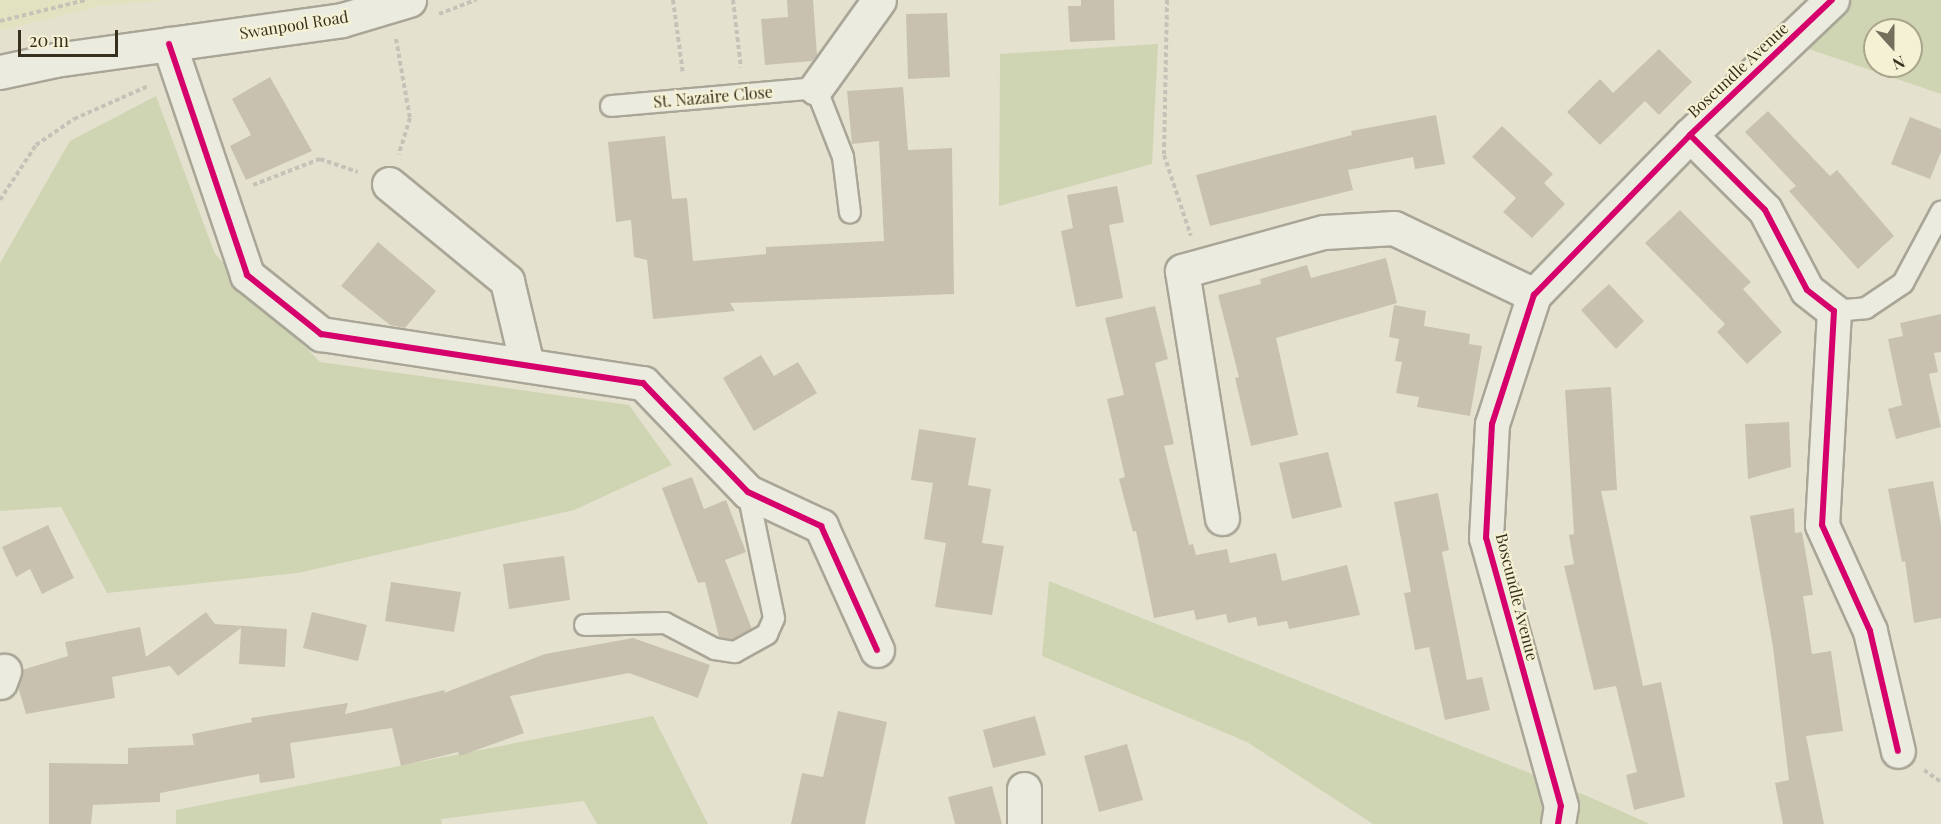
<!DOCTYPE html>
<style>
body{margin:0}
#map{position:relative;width:1941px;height:824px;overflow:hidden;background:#e4e2cf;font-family:"Playfair Display",serif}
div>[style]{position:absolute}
.farmland>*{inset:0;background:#e3e2c0}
.green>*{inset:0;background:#cfd5b2}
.building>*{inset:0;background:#c8c1b0}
.path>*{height:4px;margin-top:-2px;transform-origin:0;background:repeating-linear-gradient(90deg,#c5c3b7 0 4.5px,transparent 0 7.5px)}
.roads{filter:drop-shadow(2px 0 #aaa697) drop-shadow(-2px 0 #aaa697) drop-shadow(0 2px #aaa697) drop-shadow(0 -2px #aaa697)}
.lane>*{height:20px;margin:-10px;padding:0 10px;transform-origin:10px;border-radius:10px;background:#ecebe0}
.street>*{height:33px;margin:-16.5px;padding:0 16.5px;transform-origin:16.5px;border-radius:16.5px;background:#ecebe0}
.secondary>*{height:33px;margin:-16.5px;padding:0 16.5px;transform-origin:16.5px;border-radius:16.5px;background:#ecebe0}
.cycleway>*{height:6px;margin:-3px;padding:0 3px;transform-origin:3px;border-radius:3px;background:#d6006c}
span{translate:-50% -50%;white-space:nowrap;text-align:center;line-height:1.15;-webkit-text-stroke:4.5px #f5f1d5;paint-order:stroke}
.street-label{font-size:16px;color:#38301f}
.north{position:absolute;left:1863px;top:18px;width:60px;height:60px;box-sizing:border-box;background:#f5f1d5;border:2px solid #a9a48c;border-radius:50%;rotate:159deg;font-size:16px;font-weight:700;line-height:24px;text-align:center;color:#38301f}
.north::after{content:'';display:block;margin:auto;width:21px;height:27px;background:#746e5d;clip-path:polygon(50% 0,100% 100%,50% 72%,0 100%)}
.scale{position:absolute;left:18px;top:30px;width:100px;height:27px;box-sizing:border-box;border:3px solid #38301f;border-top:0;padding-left:8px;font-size:18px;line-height:21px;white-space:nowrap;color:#38301f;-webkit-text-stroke:4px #f5f1d5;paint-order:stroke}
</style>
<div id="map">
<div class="farmland">
<div style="clip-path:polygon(0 0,165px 0,101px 6px,0 31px)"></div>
</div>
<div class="green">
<div style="clip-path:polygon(evenodd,1832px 0,1941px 0,1941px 94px,1788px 42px,1832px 0,1875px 30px,1911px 30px,1911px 66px,1875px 66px,1875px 30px)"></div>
<div style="clip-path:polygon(1158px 44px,1152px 164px,999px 206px,1000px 54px)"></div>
<div style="clip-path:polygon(156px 96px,215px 254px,320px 362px,629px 405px,672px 465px,574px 510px,298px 573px,107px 593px,61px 507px,0 511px,0 263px,70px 141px)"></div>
<div style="clip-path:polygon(1049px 581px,1587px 796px,1650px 824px,1373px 824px,1247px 742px,1042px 656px)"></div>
<div style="clip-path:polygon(653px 716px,708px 824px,597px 824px,584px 801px,441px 819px,442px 824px,176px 824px,176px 810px)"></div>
</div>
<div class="building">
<div style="clip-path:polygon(787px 0,813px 0,817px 55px,812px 61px,765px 65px,761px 19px,788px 17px)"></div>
<div style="clip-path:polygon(1081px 0,1114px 0,1115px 40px,1070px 42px,1068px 6px,1081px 6px)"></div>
<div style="clip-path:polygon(947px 13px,950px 77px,908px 79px,906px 14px)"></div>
<div style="clip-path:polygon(1659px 49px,1692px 82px,1659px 115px,1645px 101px,1600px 145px,1567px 112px,1600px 79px,1613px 93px)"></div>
<div style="clip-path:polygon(270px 77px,312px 151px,246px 180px,230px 146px,251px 135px,232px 99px)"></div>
<div style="clip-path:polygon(903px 87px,908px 150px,952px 148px,954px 294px,730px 303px,735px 311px,653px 319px,647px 260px,634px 257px,631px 220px,616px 222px,608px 142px,665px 136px,672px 199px,687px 198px,693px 261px,766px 254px,766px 247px,884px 241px,879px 141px,852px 144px,847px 91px)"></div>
<div style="clip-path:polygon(1768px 111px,1830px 176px,1837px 170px,1894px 236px,1858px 269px,1789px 191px,1796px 186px,1745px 132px)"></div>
<div style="clip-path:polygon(1436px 115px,1445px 164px,1415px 169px,1413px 157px,1348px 170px,1353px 190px,1210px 226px,1196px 175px,1352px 135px,1351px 131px)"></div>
<div style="clip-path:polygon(1910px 117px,1941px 129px,1941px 152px,1930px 179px,1891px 164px)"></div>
<div style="clip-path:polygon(1502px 126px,1553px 174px,1544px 183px,1565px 204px,1532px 238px,1503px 212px,1516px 198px,1472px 157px)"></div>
<div style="clip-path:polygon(1117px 186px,1124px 222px,1109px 225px,1123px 298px,1076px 307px,1061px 231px,1073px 228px,1067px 195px)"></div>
<div style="clip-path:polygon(1680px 210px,1751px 282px,1743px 289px,1782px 332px,1747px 364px,1717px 332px,1725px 324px,1645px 243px)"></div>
<div style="clip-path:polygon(378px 242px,436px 291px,405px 328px,390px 325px,341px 286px)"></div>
<div style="clip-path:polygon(1386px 258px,1397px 303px,1276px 338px,1298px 435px,1251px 446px,1235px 378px,1239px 377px,1218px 295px,1261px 284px,1260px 279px,1307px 265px,1311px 278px)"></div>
<div style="clip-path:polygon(1609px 284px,1644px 321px,1616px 349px,1581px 310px)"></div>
<div style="clip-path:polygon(1394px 305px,1426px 311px,1424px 326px,1470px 334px,1469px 344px,1482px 346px,1470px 416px,1417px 407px,1419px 397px,1396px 393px,1402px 362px,1395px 361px,1399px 339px,1389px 337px)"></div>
<div style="clip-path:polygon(1155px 306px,1168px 359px,1155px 363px,1174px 444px,1164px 446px,1189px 545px,1193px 544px,1196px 555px,1227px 549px,1230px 563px,1276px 553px,1282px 581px,1347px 565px,1360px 615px,1289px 629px,1287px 621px,1258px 626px,1256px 617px,1228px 623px,1226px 614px,1196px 620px,1194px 610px,1154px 618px,1136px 531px,1133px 532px,1119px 479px,1125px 477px,1107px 399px,1124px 395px,1105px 318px)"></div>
<div style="clip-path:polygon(1941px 314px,1941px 352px,1934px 353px,1938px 372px,1929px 374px,1941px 427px,1896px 439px,1888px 409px,1902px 405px,1888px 339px,1903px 336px,1900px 323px)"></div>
<div style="clip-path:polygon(761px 355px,774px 376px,798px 362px,817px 393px,754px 431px,723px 378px)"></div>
<div style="clip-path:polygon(1611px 387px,1617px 490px,1601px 491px,1643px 686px,1661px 682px,1685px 797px,1634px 810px,1626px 775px,1637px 772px,1616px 686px,1594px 690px,1564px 566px,1574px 564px,1569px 535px,1574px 534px,1565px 390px)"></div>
<div style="clip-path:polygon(1789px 422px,1791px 467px,1748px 479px,1745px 424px)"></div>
<div style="clip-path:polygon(919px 429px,976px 438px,968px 485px,991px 489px,982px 543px,1004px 546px,992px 615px,935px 607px,946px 543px,924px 539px,933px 483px,911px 480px)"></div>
<div style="clip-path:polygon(1328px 452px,1342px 507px,1292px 519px,1279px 463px)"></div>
<div style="clip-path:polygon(692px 477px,704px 509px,726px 500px,746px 552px,725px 560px,752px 629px,733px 640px,719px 637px,705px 582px,698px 583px,662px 488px)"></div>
<div style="clip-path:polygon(1933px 481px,1941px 525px,1941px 618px,1914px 623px,1905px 561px,1902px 562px,1888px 489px)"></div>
<div style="clip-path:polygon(1438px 493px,1449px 550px,1442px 552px,1467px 680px,1482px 677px,1490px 710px,1445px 720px,1429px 647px,1415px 650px,1404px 593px,1411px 592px,1394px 502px)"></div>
<div style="clip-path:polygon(1794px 508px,1795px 533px,1802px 532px,1813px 595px,1803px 596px,1812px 654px,1831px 651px,1843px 731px,1806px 736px,1824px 824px,1783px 824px,1775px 783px,1789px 780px,1773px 647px,1750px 516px)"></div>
<div style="clip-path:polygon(48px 525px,74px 578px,42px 594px,30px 569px,16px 577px,2px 547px)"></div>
<div style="clip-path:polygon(564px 556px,570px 600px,509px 609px,503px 564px)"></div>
<div style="clip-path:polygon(391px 582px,461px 592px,454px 632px,385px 621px)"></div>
<div style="clip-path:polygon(206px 612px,215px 624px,287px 629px,285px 667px,239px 664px,241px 628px,178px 676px,170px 666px,112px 677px,115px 698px,26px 714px,18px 687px,22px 670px,68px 656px,65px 642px,140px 627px,146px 657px)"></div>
<div style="clip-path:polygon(312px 612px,367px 625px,358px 661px,303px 648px)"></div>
<div style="clip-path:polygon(633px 638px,710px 665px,698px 698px,629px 673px,510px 696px,524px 733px,460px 756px,458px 752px,401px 766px,392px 728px,290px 743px,295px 778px,260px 783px,259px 774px,160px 793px,160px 802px,93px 805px,91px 824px,49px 824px,49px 763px,128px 764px,128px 748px,194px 745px,192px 734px,252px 722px,251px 718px,348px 703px,345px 714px,445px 690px,444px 693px,545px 654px)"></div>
<div style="clip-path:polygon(838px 711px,887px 722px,865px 824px,791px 824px,802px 773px,823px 777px)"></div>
<div style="clip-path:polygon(1035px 716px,1046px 755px,993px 768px,983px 730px)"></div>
<div style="clip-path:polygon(1127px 744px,1143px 800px,1099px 812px,1084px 756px)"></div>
<div style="clip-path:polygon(992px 786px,1002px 824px,955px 824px,948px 797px)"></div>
</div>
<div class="path">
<div style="left:673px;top:0;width:75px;rotate:82.3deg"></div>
<div style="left:733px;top:0;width:68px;rotate:83.3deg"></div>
<div style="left:1167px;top:0;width:155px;rotate:91.1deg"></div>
<div style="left:1164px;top:155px;width:85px;rotate:71.6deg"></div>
<div style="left:439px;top:14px;width:40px;rotate:-21deg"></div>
<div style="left:0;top:21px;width:89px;rotate:-13.7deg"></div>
<div style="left:396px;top:39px;width:80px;rotate:80deg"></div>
<div style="left:410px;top:118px;width:38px;rotate:107deg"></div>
<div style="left:253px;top:185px;width:72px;rotate:-21.2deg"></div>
<div style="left:320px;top:159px;width:40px;rotate:18.9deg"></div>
<div style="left:0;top:200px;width:66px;rotate:-56.8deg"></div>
<div style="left:36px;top:145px;width:46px;rotate:-34.4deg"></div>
<div style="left:74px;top:119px;width:81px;rotate:-24deg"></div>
<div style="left:1924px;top:770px;width:21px;rotate:35deg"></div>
</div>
<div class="roads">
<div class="lane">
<div style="left:611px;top:106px;width:206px;rotate:-5deg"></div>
<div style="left:816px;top:88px;width:74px;rotate:68.6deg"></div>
<div style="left:843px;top:157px;width:56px;rotate:82.9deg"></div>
<div style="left:1834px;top:311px;width:32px;rotate:-5deg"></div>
<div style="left:1866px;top:308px;width:45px;rotate:-34deg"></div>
<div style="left:1903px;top:283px;width:81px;rotate:-61.8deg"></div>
<div style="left:585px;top:625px;width:80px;rotate:-1.4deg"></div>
<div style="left:665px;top:623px;width:56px;rotate:27.5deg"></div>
<div style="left:715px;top:649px;width:20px;rotate:9deg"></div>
<div style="left:735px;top:652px;width:37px;rotate:-29deg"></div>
<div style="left:767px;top:634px;width:17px;rotate:-66deg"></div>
<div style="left:774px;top:618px;width:129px;rotate:-101.7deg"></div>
</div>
<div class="street">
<div style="left:169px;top:44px;width:244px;rotate:71.3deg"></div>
<div style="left:247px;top:275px;width:95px;rotate:38.6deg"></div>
<div style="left:321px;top:334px;width:326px;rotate:8.7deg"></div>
<div style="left:643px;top:383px;width:151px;rotate:46.1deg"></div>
<div style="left:748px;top:492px;width:81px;rotate:25deg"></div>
<div style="left:821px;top:526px;width:136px;rotate:65.7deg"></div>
<div style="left:816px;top:88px;width:108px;rotate:-54.4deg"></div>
<div style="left:1690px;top:135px;width:106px;rotate:45deg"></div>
<div style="left:1765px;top:210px;width:90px;rotate:62.3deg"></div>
<div style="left:1807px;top:290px;width:34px;rotate:38deg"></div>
<div style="left:1834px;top:311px;width:214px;rotate:93.2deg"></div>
<div style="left:1822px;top:525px;width:116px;rotate:65.6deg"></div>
<div style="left:1870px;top:631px;width:123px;rotate:76.9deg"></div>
<div style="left:389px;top:184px;width:153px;rotate:39.4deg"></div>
<div style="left:507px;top:281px;width:86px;rotate:76.6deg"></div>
<div style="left:1222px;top:518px;width:250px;rotate:-99.2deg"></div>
<div style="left:1182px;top:271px;width:147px;rotate:-15.4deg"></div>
<div style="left:1324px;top:232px;width:70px;rotate:-3.3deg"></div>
<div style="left:1394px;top:228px;width:155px;rotate:25.6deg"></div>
<div style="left:0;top:682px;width:12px;rotate:-70deg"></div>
<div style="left:1024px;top:824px;width:35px;rotate:-90deg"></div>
<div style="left:1558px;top:824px;width:18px;rotate:-81deg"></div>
<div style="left:1561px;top:806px;width:278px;rotate:-105.6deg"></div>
<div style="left:1486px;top:538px;width:114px;rotate:-87deg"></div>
<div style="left:1492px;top:424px;width:136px;rotate:-72deg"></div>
<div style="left:1534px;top:295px;width:223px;rotate:-45.7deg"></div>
<div style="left:1690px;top:135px;width:196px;rotate:-43.6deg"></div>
</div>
<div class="secondary">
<div style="left:0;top:72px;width:56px;rotate:-12.3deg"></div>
<div style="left:55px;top:60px;width:290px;rotate:-7.9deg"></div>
<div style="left:342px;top:20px;width:70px;rotate:-16.6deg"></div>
</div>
</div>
<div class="cycleway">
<div style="left:169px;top:44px;width:244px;rotate:71.3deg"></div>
<div style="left:247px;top:275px;width:95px;rotate:38.6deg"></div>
<div style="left:321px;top:334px;width:326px;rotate:8.7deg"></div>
<div style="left:643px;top:383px;width:151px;rotate:46.1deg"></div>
<div style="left:748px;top:492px;width:81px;rotate:25deg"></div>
<div style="left:821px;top:526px;width:136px;rotate:65.7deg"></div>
<div style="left:1690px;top:135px;width:106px;rotate:45deg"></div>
<div style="left:1765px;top:210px;width:90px;rotate:62.3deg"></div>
<div style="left:1807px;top:290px;width:34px;rotate:38deg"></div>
<div style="left:1834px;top:311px;width:214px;rotate:93.2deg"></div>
<div style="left:1822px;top:525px;width:116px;rotate:65.6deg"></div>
<div style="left:1870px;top:631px;width:123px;rotate:76.9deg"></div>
<div style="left:1558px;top:824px;width:18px;rotate:-81deg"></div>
<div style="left:1561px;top:806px;width:278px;rotate:-105.6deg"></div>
<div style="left:1486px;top:538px;width:114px;rotate:-87deg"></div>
<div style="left:1492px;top:424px;width:136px;rotate:-72deg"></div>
<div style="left:1534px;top:295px;width:223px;rotate:-45.7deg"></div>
<div style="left:1690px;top:135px;width:196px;rotate:-43.6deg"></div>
</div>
<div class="street-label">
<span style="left:294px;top:25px;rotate:-9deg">Swanpool Road</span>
<span style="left:1738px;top:70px;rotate:-43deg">Boscundle Avenue</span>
<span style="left:713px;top:97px;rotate:-5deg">St. Nazaire Close</span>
<span style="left:1517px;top:597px;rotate:76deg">Boscundle Avenue</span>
</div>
<div class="north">N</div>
<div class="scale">20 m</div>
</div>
